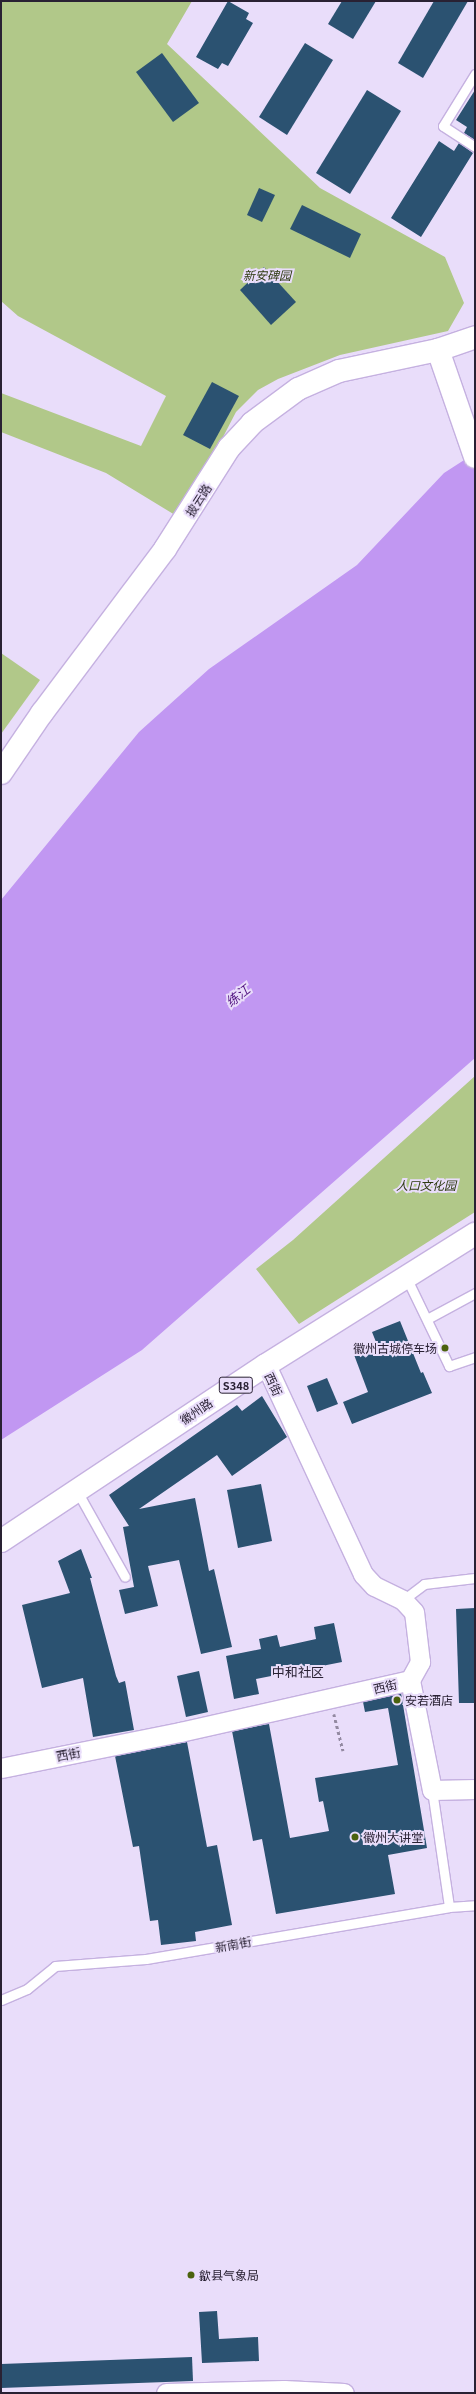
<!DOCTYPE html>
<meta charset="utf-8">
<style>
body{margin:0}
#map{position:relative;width:476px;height:2394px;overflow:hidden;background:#e9ddfa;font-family:Georgia,"Noto Sans SC",serif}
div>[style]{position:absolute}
.green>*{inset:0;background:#b1c889}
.water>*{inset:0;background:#c197f2}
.building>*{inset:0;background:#2b5271}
.path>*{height:2.5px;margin-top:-1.25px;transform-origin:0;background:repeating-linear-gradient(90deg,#9389a1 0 3px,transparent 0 6px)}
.roads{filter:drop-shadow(1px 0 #c5b1e0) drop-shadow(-1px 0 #c5b1e0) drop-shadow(0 1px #c5b1e0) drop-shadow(0 -1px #c5b1e0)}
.lane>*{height:9px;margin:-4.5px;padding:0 4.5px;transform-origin:4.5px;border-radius:4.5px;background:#fff}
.street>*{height:19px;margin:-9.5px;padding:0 9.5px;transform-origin:9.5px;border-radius:9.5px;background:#fff}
.secondary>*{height:22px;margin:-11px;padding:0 11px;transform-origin:11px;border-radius:11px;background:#fff}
.primary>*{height:22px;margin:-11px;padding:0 11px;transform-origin:11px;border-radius:11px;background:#fff}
.dots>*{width:11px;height:11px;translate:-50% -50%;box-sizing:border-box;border:2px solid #e9ddfa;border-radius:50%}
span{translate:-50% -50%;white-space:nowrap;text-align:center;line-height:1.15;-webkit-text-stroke:4px #e9ddfa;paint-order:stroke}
.shield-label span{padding:1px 3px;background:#e9ddfa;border:1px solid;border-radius:3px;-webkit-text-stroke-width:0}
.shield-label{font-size:11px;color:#292133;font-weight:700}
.park-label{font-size:12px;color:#2e3b11;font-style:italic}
.street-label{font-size:12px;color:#292133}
.poi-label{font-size:12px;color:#292133}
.right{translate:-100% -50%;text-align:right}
.left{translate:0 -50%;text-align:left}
.water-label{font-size:13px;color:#511480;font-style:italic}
.neighbourhood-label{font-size:13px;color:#292133}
.frame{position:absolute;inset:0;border:2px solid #292133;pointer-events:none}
</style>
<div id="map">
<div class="green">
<div style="clip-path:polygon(1px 1px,192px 1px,167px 44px,320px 188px,445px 257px,464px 303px,448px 331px,340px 355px,278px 379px,258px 390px,236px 412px,210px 462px,175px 515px,106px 473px,1px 432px,1px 393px,141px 446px,166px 396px,18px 316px,1px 301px)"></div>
<div style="clip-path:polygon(1px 653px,40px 680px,1px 734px)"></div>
<div style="clip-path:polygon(475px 1076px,475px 1212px,299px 1324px,256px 1269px,293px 1240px)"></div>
</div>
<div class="water">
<div style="clip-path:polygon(475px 453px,475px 1058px,142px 1350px,1px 1440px,1px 900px,139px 732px,209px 669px,357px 565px,444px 473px)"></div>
</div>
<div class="building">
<div style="clip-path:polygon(228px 1px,249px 13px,246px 19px,253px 23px,228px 66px,222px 63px,218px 69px,196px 57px)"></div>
<div style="clip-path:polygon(342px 1px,376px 1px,353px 39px,328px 24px)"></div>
<div style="clip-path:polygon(434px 1px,468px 1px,423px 78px,398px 63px)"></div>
<div style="clip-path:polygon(305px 43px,333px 60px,287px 135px,259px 117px)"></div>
<div style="clip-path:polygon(162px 53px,199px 103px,173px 122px,136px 72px)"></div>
<div style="clip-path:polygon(367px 90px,401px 111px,350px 194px,316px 173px)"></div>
<div style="clip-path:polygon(475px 90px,475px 140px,464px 133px,467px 127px,456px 120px)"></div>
<div style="clip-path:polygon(439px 141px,454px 151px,459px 143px,473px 153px,421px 237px,391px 218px)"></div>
<div style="clip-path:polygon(259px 188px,275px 195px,262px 222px,247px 215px)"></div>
<div style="clip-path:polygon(302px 205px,361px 234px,350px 258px,290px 229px)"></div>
<div style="clip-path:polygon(264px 267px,296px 302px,271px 325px,240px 290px)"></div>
<div style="clip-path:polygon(212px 382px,239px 396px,210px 449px,183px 435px)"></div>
<div style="clip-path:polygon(400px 1321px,421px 1373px,423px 1372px,432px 1393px,352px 1424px,343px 1402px,368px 1392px,353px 1352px,376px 1342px,372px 1332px)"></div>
<div style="clip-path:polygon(327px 1378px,338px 1404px,317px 1412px,307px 1386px)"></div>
<div style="clip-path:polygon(262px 1396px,287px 1437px,232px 1476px,217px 1455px,139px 1509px,195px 1498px,209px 1571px,214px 1569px,232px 1647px,201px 1654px,179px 1560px,148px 1566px,158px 1606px,125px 1614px,119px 1590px,134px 1587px,123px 1527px,129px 1526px,109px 1495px,237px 1405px,242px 1411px)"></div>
<div style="clip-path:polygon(261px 1484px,272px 1541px,238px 1548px,227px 1490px)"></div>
<div style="clip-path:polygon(81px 1549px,92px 1578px,90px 1578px,116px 1676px,119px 1683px,125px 1681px,134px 1730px,93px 1737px,83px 1678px,42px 1688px,22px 1605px,70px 1593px,58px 1561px)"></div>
<div style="clip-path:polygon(475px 1608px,475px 1703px,459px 1703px,456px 1609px)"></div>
<div style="clip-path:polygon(334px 1623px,342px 1662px,256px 1679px,259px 1694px,234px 1699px,226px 1656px,261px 1649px,259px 1639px,277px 1635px,280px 1647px,316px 1639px,314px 1627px)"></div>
<div style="clip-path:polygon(199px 1671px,208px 1712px,186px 1717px,177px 1676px)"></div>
<div style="clip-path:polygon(401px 1693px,427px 1848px,388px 1855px,395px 1894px,276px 1914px,262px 1839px,253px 1841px,232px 1731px,269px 1724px,290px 1838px,329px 1831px,323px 1801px,319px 1802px,315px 1778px,398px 1765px,388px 1708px,365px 1712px,363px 1702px)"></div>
<div style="clip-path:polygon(187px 1742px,207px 1847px,217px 1845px,232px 1925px,195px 1932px,196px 1941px,161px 1945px,158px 1920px,150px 1921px,139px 1846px,133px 1847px,115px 1756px)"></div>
<div style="clip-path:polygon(217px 2311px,219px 2339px,258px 2337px,259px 2361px,202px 2363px,199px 2312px)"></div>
<div style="clip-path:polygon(192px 2357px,193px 2381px,1px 2388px,1px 2364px)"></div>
</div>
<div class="path">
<div style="left:334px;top:1714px;width:38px;rotate:76deg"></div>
</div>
<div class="roads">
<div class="lane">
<div style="left:475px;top:74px;width:61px;rotate:121.6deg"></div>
<div style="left:443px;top:126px;width:38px;rotate:33deg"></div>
<div style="left:406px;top:1277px;width:99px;rotate:64.2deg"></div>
<div style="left:449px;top:1366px;width:28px;rotate:-19deg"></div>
<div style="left:427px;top:1319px;width:55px;rotate:-28.4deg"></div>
<div style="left:77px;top:1491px;width:98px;rotate:60.8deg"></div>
<div style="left:403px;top:1600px;width:26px;rotate:-37deg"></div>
<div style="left:424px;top:1584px;width:51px;rotate:-6.7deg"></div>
<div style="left:432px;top:1790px;width:118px;rotate:81.7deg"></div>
<div style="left:1px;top:2000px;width:28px;rotate:-23deg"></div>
<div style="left:27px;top:1989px;width:36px;rotate:-39deg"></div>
<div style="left:55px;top:1966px;width:91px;rotate:-4.4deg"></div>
<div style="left:146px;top:1959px;width:307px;rotate:-9.7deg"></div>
<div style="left:449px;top:1907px;width:26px;rotate:-4deg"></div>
</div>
<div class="street">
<div style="left:410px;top:1680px;width:112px;rotate:78.7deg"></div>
<div style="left:432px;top:1790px;width:43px;rotate:-1.3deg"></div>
<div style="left:1px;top:1768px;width:183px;rotate:-11.4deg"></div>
<div style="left:180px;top:1732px;width:236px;rotate:-12.7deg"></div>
<div style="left:410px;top:1680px;width:21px;rotate:-61deg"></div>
<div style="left:420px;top:1662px;width:50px;rotate:-96.8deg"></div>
<div style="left:414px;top:1612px;width:16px;rotate:-133deg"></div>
<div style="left:403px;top:1600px;width:32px;rotate:-154deg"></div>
<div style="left:374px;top:1586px;width:16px;rotate:-133deg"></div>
<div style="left:363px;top:1574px;width:230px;rotate:-114.9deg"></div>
<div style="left:166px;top:2393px;width:118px;rotate:-1.5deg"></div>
<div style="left:284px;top:2390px;width:60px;rotate:2.9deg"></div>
</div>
<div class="secondary">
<div style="left:438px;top:350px;width:113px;rotate:70.9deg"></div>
<div style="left:1px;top:773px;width:73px;rotate:-55.7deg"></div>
<div style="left:42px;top:713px;width:205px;rotate:-53.1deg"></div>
<div style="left:165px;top:549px;width:120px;rotate:-57.6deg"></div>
<div style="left:229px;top:448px;width:34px;rotate:-47deg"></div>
<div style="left:252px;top:423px;width:57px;rotate:-36.5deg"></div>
<div style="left:298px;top:389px;width:45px;rotate:-23.7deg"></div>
<div style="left:339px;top:371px;width:101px;rotate:-12deg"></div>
<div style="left:438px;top:350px;width:39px;rotate:-19deg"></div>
</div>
<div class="primary">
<div style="left:1px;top:1541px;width:318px;rotate:-33.6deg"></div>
<div style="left:266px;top:1365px;width:247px;rotate:-32.1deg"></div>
</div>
</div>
<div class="dots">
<div style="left:445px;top:1348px;background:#4b620e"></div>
<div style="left:397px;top:1700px;background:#4b620e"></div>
<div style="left:355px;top:1837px;background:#4b620e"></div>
<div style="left:191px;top:2275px;background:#4b620e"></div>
</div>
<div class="shield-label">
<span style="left:236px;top:1385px">S348</span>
</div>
<div class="park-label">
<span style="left:267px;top:275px">新安碑园</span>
<span style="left:426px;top:1185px">人口文化园</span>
</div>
<div class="street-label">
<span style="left:198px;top:500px;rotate:-57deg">披云路</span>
<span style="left:274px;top:1384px;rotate:65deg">西街</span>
<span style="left:196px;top:1411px;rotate:-34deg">徽州路</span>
<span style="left:385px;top:1686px;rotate:-13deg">西街</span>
<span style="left:68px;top:1754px;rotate:-11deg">西街</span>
<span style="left:233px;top:1944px;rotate:-10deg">新南街</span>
</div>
<div class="poi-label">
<span class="right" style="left:437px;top:1348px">徽州古城停车场</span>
<span class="left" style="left:405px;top:1700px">安若酒店</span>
<span class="left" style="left:363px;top:1837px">徽州大讲堂</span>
<span class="left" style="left:199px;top:2275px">歙县气象局</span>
</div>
<div class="water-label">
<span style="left:238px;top:996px;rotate:-38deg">练江</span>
</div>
<div class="neighbourhood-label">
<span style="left:298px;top:1672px">中和社区</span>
</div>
<div class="frame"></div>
</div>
